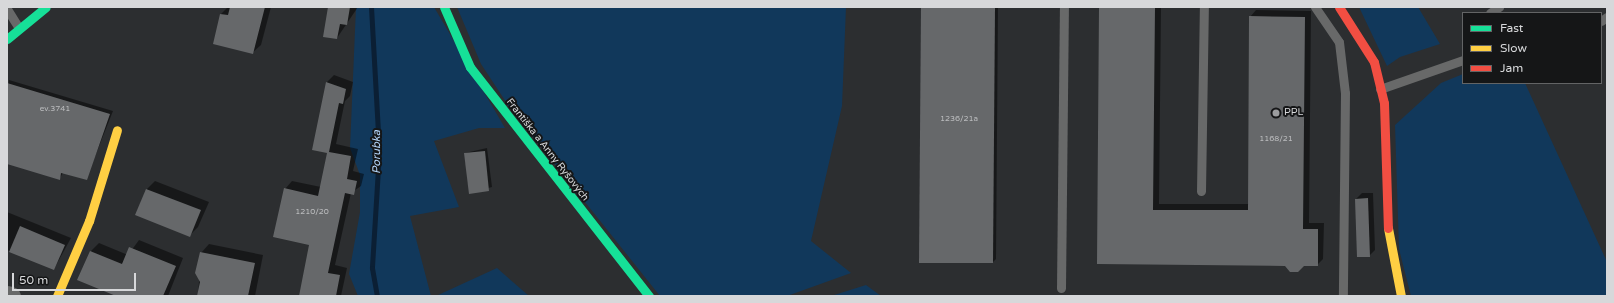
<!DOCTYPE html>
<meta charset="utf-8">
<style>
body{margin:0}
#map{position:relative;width:1614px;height:303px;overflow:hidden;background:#2c2e30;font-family:"Varela Round",sans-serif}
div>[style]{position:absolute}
.green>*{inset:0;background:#11385b}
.shadow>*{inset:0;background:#0007}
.stream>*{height:5px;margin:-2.5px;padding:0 2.5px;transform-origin:2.5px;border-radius:2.5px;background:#0b1f34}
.building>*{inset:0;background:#66686a}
.lane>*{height:9px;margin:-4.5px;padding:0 4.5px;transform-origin:4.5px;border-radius:4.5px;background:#686969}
.street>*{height:19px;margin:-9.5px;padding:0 9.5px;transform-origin:9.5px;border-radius:9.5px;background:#686969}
.fast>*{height:9px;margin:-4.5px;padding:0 4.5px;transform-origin:4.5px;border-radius:4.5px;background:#16e098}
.slow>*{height:9px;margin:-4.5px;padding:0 4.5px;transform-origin:4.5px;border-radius:4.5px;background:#ffcf43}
.jam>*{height:9px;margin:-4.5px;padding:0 4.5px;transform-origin:4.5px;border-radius:4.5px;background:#f24e42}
.dots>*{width:11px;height:11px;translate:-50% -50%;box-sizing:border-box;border:2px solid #151617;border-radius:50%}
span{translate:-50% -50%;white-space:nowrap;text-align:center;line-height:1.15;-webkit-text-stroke:4px #151617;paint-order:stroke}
.number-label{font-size:8px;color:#bbbcbe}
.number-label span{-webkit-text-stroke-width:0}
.poi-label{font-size:10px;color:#d7d8da}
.left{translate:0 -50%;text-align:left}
.street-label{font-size:10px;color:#d7d8da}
.water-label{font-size:11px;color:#b4d6fb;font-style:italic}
.frame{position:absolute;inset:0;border:8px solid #d7d8da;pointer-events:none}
.legend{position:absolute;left:1462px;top:12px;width:140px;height:72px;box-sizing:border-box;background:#151617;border:1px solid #636465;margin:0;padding:5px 7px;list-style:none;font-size:12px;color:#d7d8da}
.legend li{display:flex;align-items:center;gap:8px;height:20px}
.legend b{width:20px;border:1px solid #636465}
.scale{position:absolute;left:12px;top:273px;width:124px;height:18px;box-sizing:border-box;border:2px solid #d7d8da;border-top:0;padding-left:5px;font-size:12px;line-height:14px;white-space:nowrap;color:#d7d8da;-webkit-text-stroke:3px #151617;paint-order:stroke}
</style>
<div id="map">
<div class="green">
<div style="clip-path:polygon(356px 7px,434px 7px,505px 128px,479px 128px,434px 141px,459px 207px,410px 216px,431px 296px,358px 296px,349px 274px,360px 212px,360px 175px,350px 148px)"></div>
<div style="clip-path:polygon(457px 7px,846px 7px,842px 106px,811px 241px,851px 273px,787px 296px,660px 296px,510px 108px,481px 64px)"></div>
<div style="clip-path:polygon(1359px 7px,1418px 7px,1440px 44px,1400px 57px,1387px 66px)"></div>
<div style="clip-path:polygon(1463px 74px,1463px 83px,1525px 83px,1607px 262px,1607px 296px,1411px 296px,1399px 249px,1395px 125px,1441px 83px)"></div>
<div style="clip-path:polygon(497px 268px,529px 296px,436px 296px)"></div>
<div style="clip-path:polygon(866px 285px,881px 296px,831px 296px)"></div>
</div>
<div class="shadow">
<div style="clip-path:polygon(228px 7px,271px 7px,261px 45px,252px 53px,214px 43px,221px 14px)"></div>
<div style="clip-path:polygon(329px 7px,358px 7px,337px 38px)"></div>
<div style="clip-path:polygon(923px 7px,998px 7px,996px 259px,993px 262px)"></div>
<div style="clip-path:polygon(1100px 7px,1161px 7px,1159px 204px,1249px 204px,1250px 17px,1256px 10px,1311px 11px,1309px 223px,1324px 223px,1323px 259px,1317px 265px,1098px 263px)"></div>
<div style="clip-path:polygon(334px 75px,353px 82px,350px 96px,345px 101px,336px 144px,358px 149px,353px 171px,364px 174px,361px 186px,351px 193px,335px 265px,347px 268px,341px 296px,300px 296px,310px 244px,285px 189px,292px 181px,321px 187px,328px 152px,313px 149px,327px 82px)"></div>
<div style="clip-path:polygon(9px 80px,113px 111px,86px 179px,63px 173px,59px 179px,7px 163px)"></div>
<div style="clip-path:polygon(487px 148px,492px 187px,470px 193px,465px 153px)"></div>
<div style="clip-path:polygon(155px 181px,209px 202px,198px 227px,189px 236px,137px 215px,147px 189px)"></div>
<div style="clip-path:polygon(1362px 193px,1373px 193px,1375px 250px,1369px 256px,1356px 199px)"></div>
<div style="clip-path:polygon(7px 212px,71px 238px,54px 269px,7px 250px)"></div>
<div style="clip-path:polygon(139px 240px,183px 258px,168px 296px,119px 296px,91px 251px,99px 243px,128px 255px)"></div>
<div style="clip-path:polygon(209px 244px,263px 255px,255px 296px,198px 296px,201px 253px)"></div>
</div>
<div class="stream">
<div style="left:371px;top:7px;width:145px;rotate:86.8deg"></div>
<div style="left:379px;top:152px;width:116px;rotate:93.5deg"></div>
<div style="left:372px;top:268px;width:28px;rotate:80deg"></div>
</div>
<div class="building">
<div style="clip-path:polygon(230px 7px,265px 7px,253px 54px,213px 44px,220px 14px,228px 15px)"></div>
<div style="clip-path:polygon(328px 7px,350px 7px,347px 25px,340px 24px,337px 39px,323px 37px)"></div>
<div style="clip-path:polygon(921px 7px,995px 8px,993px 263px,919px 263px)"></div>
<div style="clip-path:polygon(1099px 7px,1155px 7px,1153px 210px,1248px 210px,1249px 16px,1305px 17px,1303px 229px,1318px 229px,1318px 266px,1304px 266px,1298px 272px,1290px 272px,1285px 266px,1097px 264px)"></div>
<div style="clip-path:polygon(326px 82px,346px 89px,343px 104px,339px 103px,329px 152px,351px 156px,347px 179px,357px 181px,354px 195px,345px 193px,328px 273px,340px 275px,336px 296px,299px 296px,309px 245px,273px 237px,284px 188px,318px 196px,327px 153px,312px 150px)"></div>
<div style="clip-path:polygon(7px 83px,110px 114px,87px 180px,61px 173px,60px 180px,7px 164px)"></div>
<div style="clip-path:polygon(485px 151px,489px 191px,469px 194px,464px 153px)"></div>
<div style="clip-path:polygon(146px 189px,201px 210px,190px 237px,135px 215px)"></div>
<div style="clip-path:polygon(1368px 198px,1370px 257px,1357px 257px,1355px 199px)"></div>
<div style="clip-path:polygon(20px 226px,65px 245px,54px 270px,9px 252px)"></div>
<div style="clip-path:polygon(129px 247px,176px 266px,163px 296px,116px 296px,77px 280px,90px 251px,122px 264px)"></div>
<div style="clip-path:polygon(200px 252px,255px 263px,248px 296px,197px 296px,200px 282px,195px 273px)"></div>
</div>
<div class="lane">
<div style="left:1315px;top:7px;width:42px;rotate:55.6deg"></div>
<div style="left:1339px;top:42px;width:51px;rotate:83.3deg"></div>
<div style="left:1345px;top:93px;width:203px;rotate:90.6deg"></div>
<div style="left:7px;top:9px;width:22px;rotate:58deg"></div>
<div style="left:1490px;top:13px;width:11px;rotate:-34deg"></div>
<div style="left:1601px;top:21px;width:7px;rotate:-34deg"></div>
<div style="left:1380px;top:89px;width:88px;rotate:-19.3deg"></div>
<div style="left:1201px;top:191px;width:184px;rotate:-89.1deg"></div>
<div style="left:1061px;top:288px;width:281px;rotate:-89.4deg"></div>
</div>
<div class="street">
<div style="left:7px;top:295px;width:4px;rotate:14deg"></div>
</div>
<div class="fast">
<div style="left:444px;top:7px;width:65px;rotate:66.6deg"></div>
<div style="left:470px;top:67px;width:291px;rotate:52deg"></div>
<div style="left:7px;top:39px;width:50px;rotate:-39.4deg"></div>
</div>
<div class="slow">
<div style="left:1388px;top:228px;width:69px;rotate:79.2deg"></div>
<div style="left:57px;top:296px;width:82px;rotate:-66.9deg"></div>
<div style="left:89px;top:221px;width:95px;rotate:-72.9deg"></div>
</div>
<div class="jam">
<div style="left:1339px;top:7px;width:65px;rotate:57.5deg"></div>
<div style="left:1374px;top:62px;width:42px;rotate:76.3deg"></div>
<div style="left:1384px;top:103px;width:125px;rotate:88.2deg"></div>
</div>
<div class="dots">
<div style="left:1276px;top:113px;background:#9b9c9e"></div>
</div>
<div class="number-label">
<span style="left:55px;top:109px">ev.3741</span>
<span style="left:959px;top:119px">1236/21a</span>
<span style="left:1276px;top:139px">1168/21</span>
<span style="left:312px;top:212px">1210/20</span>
</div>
<div class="poi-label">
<span class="left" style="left:1284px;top:113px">PPL</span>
</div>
<div class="street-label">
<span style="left:547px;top:150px;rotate:52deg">Františka a Anny Ryšových</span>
</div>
<div class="water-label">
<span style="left:377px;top:152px;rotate:-90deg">Porubka</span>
</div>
<div class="frame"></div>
<ul class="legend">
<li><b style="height:5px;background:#16e098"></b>Fast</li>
<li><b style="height:5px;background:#ffcf43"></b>Slow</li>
<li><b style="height:5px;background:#f24e42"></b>Jam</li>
</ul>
<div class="scale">50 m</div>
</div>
